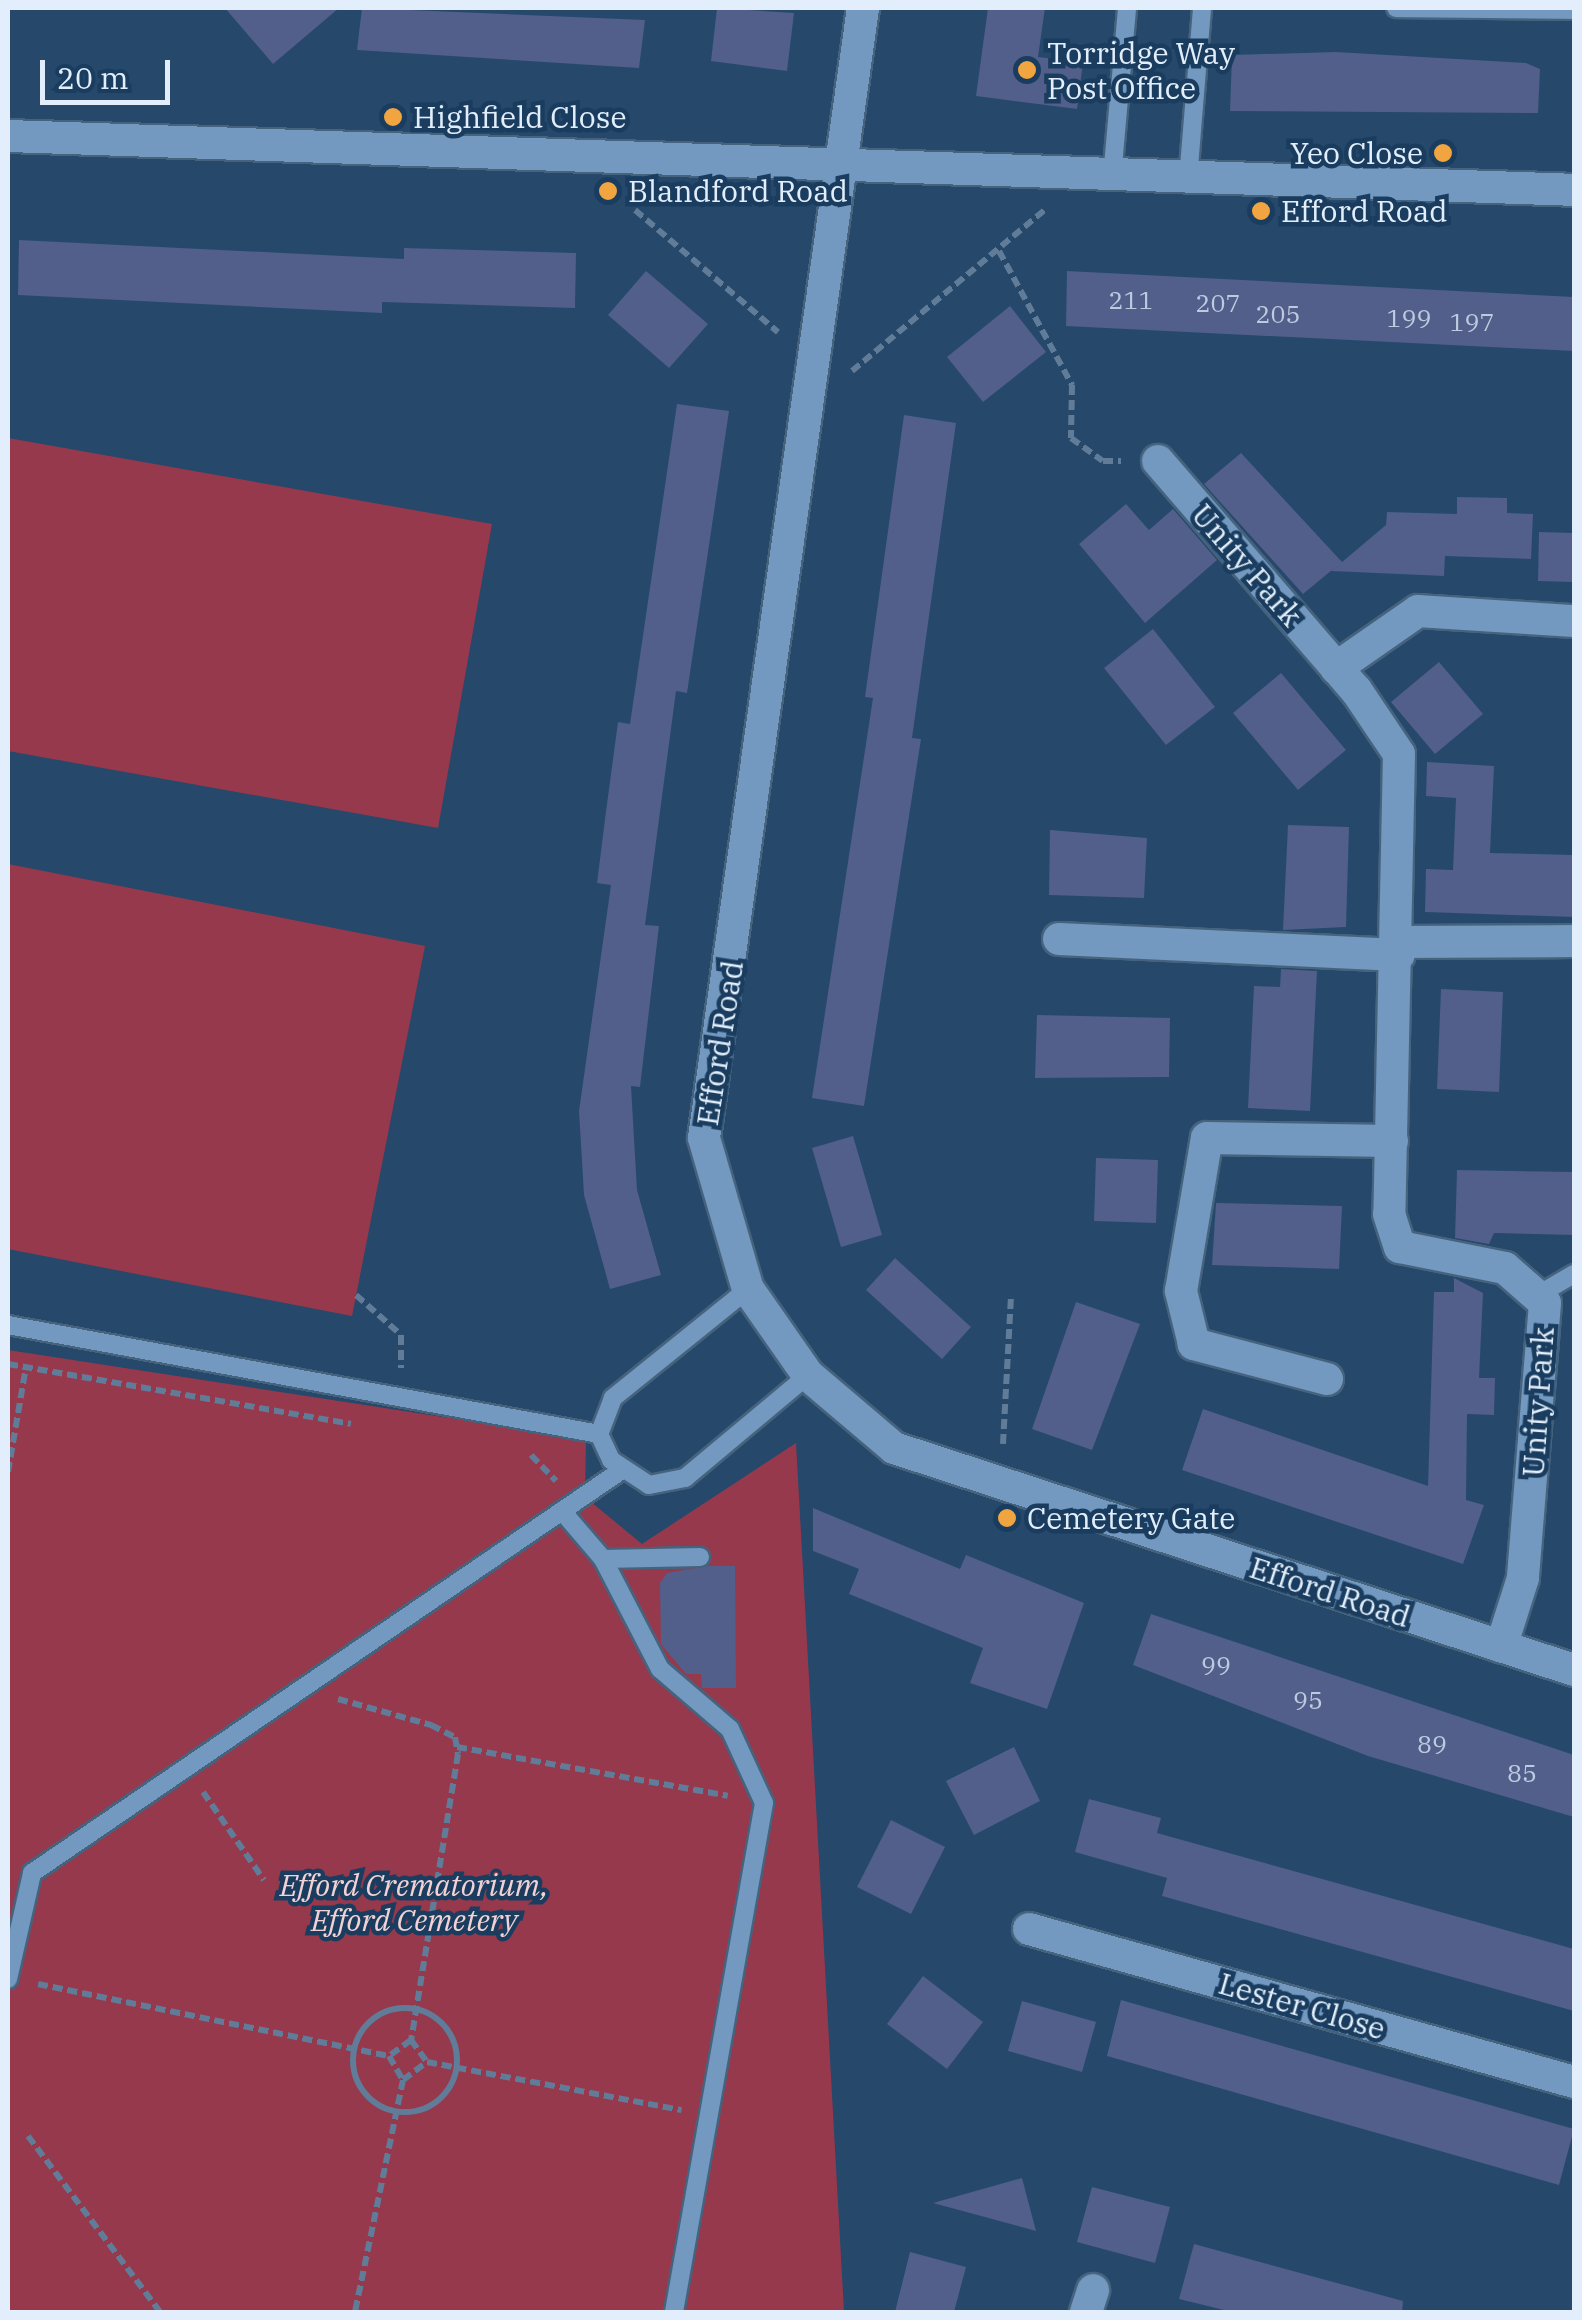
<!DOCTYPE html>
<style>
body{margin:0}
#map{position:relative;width:1582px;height:2320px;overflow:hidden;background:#25486b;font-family:"IBM Plex Serif",serif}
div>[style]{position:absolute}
.green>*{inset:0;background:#97394d}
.building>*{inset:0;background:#515f8a}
.path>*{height:6px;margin-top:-3px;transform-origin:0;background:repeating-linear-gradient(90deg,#607c98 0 10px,transparent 0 15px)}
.path>.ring{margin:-3px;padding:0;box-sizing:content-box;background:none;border:6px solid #607c98;border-radius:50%}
.roads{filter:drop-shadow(2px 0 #46637e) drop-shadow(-2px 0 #46637e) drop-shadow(0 2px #46637e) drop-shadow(0 -2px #46637e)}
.service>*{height:18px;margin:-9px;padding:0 9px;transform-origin:9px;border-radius:9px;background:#7399c0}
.minor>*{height:32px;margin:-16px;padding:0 16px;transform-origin:16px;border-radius:16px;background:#7399c0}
.dots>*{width:28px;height:28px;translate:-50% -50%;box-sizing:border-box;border:5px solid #1a3d5f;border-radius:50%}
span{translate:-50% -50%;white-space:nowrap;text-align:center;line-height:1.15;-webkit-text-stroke:9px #1a3d5f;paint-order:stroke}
.number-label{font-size:25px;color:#becadf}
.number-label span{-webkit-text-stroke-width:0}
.poi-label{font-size:30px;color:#e2eefb}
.left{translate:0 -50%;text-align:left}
.right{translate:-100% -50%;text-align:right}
.street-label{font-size:30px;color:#e2eefb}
.park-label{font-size:30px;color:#f3d2d5;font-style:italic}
.frame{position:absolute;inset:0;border:10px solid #e2eefb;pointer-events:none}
.scale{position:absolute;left:40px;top:60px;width:130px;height:45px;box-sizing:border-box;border:5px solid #e2eefb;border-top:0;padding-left:12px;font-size:30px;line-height:35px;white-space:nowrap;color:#e2eefb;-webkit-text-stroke:8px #1a3d5f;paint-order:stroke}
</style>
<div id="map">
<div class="green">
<div style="clip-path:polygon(8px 438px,492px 524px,438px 828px,8px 751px)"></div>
<div style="clip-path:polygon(8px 864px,425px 946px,352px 1316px,8px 1249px)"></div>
<div style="clip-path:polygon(8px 1350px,586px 1439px,585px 1497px,642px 1544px,796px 1443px,844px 2312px,8px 2312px)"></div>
</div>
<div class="building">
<div style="clip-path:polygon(225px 8px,339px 8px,273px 64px)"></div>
<div style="clip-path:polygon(362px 8px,645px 20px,639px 68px,357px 50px)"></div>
<div style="clip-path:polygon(717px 8px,794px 13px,787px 71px,711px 61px)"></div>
<div style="clip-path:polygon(988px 8px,1045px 8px,1038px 57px,1083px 62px,1077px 109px,976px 96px)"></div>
<div style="clip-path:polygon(1336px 52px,1526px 63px,1540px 69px,1538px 113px,1230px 111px,1232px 55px)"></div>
<div style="clip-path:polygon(19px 240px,404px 259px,404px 248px,576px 253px,575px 308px,382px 302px,382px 313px,18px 295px)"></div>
<div style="clip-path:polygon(646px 271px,708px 324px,669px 368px,608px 315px)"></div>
<div style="clip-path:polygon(1067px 271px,1574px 297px,1574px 351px,1066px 326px)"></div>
<div style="clip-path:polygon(1010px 306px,1046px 352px,983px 402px,947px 357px)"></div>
<div style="clip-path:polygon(677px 404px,729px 411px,687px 693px,676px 691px,645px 925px,659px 926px,640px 1087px,631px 1086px,637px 1190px,661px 1275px,610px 1289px,584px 1195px,579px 1111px,611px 885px,597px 883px,605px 819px,618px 722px,630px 724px)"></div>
<div style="clip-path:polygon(904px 415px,956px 423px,912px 738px,921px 739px,864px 1106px,812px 1098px,873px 698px,865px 697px)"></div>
<div style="clip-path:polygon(1241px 453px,1342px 562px,1386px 525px,1387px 512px,1457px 514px,1457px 497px,1507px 498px,1507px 513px,1533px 514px,1531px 559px,1445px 556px,1444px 576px,1331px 571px,1338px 565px,1303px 594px,1204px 484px)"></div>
<div style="clip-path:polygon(1126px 504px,1149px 530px,1173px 509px,1217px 560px,1145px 623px,1079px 544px)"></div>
<div style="clip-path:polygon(1539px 532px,1574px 533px,1574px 582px,1538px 581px)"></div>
<div style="clip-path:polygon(1153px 629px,1215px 707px,1166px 745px,1104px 668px)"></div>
<div style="clip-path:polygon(1439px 662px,1483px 714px,1435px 754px,1391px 702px)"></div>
<div style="clip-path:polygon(1281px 673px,1346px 750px,1298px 790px,1233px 713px)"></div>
<div style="clip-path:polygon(1427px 762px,1494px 766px,1490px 853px,1574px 855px,1574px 917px,1425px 912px,1426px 869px,1453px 870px,1456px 798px,1426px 796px)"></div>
<div style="clip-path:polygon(1288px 825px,1349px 827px,1346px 927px,1283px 930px)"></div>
<div style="clip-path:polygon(1050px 830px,1147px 838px,1144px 898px,1049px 895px)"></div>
<div style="clip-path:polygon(1281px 969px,1317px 971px,1310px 1111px,1248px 1108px,1254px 986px,1280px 987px)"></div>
<div style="clip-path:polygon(1441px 989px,1503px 992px,1499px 1092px,1437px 1089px)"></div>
<div style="clip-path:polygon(1037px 1015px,1170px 1018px,1169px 1077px,1035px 1078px)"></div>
<div style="clip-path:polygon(853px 1136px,882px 1235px,841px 1247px,812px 1148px)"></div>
<div style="clip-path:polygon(1096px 1158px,1158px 1160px,1156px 1223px,1094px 1221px)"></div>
<div style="clip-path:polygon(1457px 1170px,1574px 1172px,1574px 1235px,1494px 1233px,1489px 1244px,1455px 1238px)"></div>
<div style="clip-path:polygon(1216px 1203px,1342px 1206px,1339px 1269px,1212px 1265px)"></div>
<div style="clip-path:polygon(895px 1258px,971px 1327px,942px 1359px,866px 1290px)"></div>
<div style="clip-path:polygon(1454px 1278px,1483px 1293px,1479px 1378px,1495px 1378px,1494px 1415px,1467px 1414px,1466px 1500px,1484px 1505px,1463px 1564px,1182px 1470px,1203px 1409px,1428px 1486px,1434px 1292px,1454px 1292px)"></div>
<div style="clip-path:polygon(1076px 1302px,1140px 1324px,1092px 1450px,1032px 1429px)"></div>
<div style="clip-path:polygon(813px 1508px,960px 1569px,966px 1555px,1084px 1603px,1047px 1709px,970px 1683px,983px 1648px,849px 1594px,859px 1569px,813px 1551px)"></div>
<div style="clip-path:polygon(708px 1566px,735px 1566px,736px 1688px,702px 1688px,701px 1674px,686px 1674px,661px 1644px,660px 1583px,667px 1573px)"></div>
<div style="clip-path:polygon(1151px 1614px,1574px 1755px,1574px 1817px,1368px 1756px,1133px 1665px)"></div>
<div style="clip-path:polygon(1014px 1747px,1040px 1801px,974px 1835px,946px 1781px)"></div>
<div style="clip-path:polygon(1089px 1799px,1161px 1818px,1157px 1833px,1574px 1949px,1574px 2011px,1162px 1896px,1167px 1878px,1075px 1852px)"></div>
<div style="clip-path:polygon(891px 1820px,945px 1847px,911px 1914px,857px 1887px)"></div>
<div style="clip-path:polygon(923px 1976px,983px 2022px,947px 2069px,887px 2024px)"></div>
<div style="clip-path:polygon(1121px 2000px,1574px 2129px,1559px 2185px,1107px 2056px)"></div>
<div style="clip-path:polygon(1022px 2001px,1096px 2022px,1082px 2072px,1008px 2051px)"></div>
<div style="clip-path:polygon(1022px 2178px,1036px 2231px,933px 2203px)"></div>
<div style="clip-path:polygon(1092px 2187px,1170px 2207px,1155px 2263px,1077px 2242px)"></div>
<div style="clip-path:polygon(1194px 2244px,1403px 2301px,1402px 2312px,1232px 2312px,1179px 2299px)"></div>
<div style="clip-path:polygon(910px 2252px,966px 2267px,954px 2312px,895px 2312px)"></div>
</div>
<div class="path">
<div style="left:636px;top:195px;width:15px;rotate:94deg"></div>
<div style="left:635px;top:210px;width:188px;rotate:40.5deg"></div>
<div style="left:999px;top:251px;width:153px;rotate:61.4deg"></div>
<div style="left:1072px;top:385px;width:53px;rotate:91.1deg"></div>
<div style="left:1071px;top:438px;width:39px;rotate:36deg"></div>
<div style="left:1103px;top:461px;width:18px"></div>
<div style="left:852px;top:371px;width:253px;rotate:-39.9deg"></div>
<div style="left:356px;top:1295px;width:60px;rotate:41.6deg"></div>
<div style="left:401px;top:1335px;width:33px;rotate:90deg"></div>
<div style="left:8px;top:1364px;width:348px;rotate:9.9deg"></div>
<div style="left:1003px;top:1444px;width:146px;rotate:-86.9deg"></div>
<div style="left:531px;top:1455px;width:36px;rotate:46deg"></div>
<div style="left:8px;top:1472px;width:107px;rotate:-80.3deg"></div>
<div style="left:338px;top:1699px;width:97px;rotate:15.6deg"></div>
<div style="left:431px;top:1725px;width:27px;rotate:27deg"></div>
<div style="left:455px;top:1737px;width:17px;rotate:80deg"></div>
<div style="left:458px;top:1754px;width:290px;rotate:99.3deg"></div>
<div style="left:411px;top:2040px;width:27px;rotate:144deg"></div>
<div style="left:457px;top:1747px;width:275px;rotate:10.2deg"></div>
<div style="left:203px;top:1792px;width:107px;rotate:55.3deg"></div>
<div style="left:38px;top:1984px;width:358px;rotate:11.6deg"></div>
<div style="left:389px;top:2056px;width:28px;rotate:60deg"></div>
<div style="left:403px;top:2080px;width:237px;rotate:101.7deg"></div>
<div class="ring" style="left:353px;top:2008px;width:98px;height:98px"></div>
<div style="left:411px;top:2040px;width:27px;rotate:54deg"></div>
<div style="left:427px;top:2062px;width:259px;rotate:10.7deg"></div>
<div style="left:403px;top:2080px;width:30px;rotate:-37deg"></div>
<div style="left:28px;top:2136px;width:220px;rotate:53.1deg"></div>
</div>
<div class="roads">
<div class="service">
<div style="left:1396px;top:8px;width:178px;rotate:0.6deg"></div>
<div style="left:1112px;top:177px;width:170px;rotate:-84.9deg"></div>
<div style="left:1188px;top:179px;width:172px;rotate:-85.3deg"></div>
<div style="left:748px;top:1289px;width:174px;rotate:141.1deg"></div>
<div style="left:613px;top:1398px;width:39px;rotate:111deg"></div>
<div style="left:599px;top:1434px;width:29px;rotate:65deg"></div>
<div style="left:611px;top:1460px;width:45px;rotate:33.3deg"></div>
<div style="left:649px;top:1485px;width:37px;rotate:-11deg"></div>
<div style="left:685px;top:1478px;width:160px;rotate:-39.9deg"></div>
<div style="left:1538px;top:1295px;width:42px;rotate:-30.3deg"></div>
<div style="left:8px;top:1325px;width:601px;rotate:10.45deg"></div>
<div style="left:562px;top:1511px;width:63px;rotate:49.5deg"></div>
<div style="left:603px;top:1559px;width:124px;rotate:62.6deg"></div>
<div style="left:660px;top:1669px;width:92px;rotate:40.6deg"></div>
<div style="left:730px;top:1729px;width:81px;rotate:65.3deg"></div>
<div style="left:764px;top:1803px;width:517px;rotate:100.03deg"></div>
<div style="left:603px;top:1559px;width:97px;rotate:-1.2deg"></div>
<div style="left:8px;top:1979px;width:109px;rotate:-77.2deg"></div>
<div style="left:32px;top:1873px;width:714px;rotate:-34.34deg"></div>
</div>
<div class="minor">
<div style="left:863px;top:8px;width:1141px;rotate:98.01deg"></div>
<div style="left:704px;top:1138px;width:157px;rotate:73.8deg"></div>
<div style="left:748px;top:1289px;width:105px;rotate:55.1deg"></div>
<div style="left:808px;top:1375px;width:113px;rotate:40.3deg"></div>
<div style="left:894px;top:1448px;width:715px;rotate:18.08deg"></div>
<div style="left:8px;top:136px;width:1567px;rotate:1.97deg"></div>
<div style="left:1158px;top:461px;width:303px;rotate:49.2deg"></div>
<div style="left:1356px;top:690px;width:77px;rotate:56.1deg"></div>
<div style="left:1399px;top:754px;width:460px;rotate:91.2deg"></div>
<div style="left:1389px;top:1214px;width:35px;rotate:72deg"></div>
<div style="left:1400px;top:1247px;width:107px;rotate:11.3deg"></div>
<div style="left:1505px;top:1268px;width:53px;rotate:41.2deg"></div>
<div style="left:1545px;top:1303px;width:276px;rotate:94.6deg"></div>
<div style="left:1523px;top:1578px;width:72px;rotate:107.7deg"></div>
<div style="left:1336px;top:668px;width:100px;rotate:-34.8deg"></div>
<div style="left:1418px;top:611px;width:156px;rotate:3.7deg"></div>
<div style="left:1059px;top:939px;width:340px;rotate:2.7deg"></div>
<div style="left:1399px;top:942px;width:175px;rotate:-0.3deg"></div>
<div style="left:1327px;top:1379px;width:138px;rotate:-165.3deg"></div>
<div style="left:1194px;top:1344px;width:55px;rotate:-103.8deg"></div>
<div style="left:1181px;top:1291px;width:155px;rotate:-80.4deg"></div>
<div style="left:1207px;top:1138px;width:185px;rotate:0.9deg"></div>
<div style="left:1029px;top:1929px;width:566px;rotate:15.68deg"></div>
<div style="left:1086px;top:2312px;width:23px;rotate:-72deg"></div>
</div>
</div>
<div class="dots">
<div style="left:1027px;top:70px;background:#f1a540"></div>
<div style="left:393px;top:117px;background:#f1a540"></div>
<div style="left:1443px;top:153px;background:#f1a540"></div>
<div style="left:608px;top:191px;background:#f1a540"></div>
<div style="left:1261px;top:211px;background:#f1a540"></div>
<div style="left:1007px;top:1518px;background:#f1a540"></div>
</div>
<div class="number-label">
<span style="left:1131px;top:300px">211</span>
<span style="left:1218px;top:303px">207</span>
<span style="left:1278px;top:314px">205</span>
<span style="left:1409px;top:318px">199</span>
<span style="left:1472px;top:322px">197</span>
<span style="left:1216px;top:1665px">99</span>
<span style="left:1308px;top:1700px">95</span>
<span style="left:1432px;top:1744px">89</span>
<span style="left:1522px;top:1773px">85</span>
</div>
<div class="poi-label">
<span class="left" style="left:1047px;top:70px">Torridge Way<br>Post Office</span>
<span class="left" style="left:413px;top:117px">Highfield Close</span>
<span class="right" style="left:1423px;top:153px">Yeo Close</span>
<span class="left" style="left:628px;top:191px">Blandford Road</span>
<span class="left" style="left:1281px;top:211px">Efford Road</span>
<span class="left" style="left:1027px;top:1518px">Cemetery Gate</span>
</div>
<div class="street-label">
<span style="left:1247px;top:565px;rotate:49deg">Unity Park</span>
<span style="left:720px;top:1043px;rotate:-81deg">Efford Road</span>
<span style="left:1538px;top:1402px;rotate:-86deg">Unity Park</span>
<span style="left:1330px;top:1592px;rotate:18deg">Efford Road</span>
<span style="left:1302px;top:2006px;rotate:16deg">Lester Close</span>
</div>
<div class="park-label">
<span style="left:414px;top:1902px">Efford Crematorium,<br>Efford Cemetery</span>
</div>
<div class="frame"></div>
<div class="scale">20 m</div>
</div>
